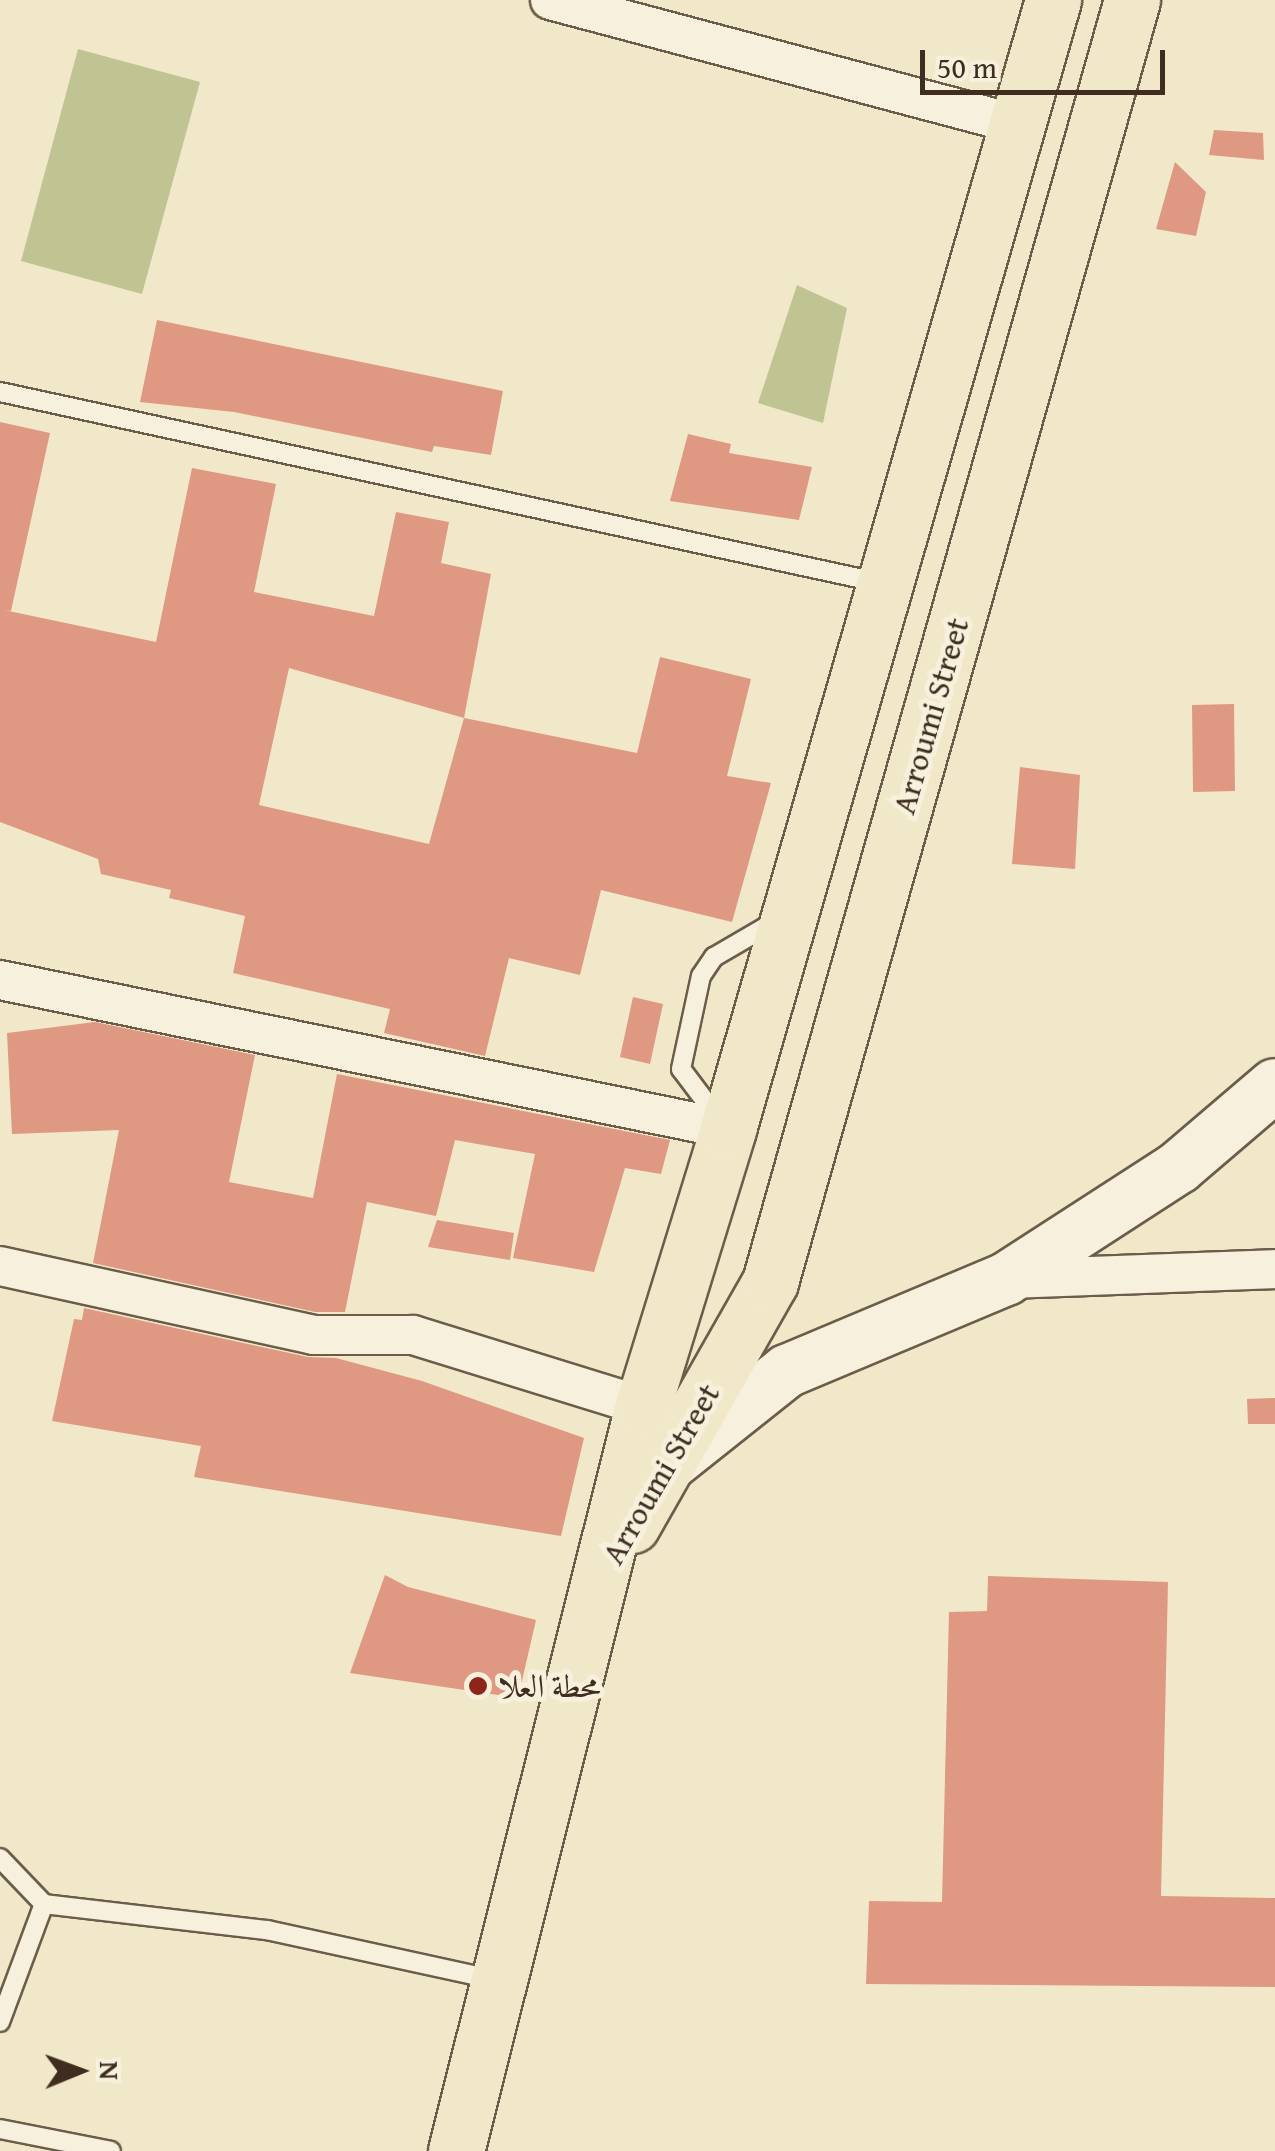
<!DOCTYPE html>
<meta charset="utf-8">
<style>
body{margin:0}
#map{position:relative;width:1275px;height:2151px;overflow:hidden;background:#f1e8c9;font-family:"Gentium Book Plus",Amiri,serif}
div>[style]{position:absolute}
.green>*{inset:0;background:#c0c493}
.building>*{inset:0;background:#df9882}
.roads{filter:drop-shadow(2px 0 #6c5c4a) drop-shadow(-2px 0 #6c5c4a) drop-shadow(0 2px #6c5c4a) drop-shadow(0 -2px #6c5c4a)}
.lane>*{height:18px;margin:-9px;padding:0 9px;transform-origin:9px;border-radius:9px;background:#f6f0dc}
.street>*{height:38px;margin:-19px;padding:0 19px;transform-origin:19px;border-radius:19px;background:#f6f0dc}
.secondary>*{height:52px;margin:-26px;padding:0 26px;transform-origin:26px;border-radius:26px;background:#f6f0dc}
.primary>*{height:55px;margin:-27.5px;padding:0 27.5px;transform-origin:27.5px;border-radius:27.5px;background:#f1e8c9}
.dots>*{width:28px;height:28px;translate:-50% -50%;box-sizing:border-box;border:5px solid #f6f0dc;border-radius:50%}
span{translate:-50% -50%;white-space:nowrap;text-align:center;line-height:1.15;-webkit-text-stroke:10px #f6f0dc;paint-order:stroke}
.street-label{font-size:32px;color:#3f2e1f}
.poi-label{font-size:32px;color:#3f2e1f}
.left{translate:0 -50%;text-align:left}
.north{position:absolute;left:30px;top:2021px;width:100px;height:100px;-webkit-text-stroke:8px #f6f0dc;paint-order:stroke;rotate:89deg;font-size:28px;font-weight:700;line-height:40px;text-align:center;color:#3f2e1f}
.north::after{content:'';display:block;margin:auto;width:35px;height:45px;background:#3f2e1f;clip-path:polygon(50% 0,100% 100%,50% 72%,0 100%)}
.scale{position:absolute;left:920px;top:50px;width:245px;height:45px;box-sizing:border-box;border:5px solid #3f2e1f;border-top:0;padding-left:12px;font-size:30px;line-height:35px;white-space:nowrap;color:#3f2e1f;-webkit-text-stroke:8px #f6f0dc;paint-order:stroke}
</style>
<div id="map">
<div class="green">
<div style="clip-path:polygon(78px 49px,200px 82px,142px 294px,21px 261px)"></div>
<div style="clip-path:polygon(797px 285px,847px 308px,823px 423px,758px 403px)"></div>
</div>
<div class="building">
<div style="clip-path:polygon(1214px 130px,1263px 133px,1264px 160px,1209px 155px)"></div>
<div style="clip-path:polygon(1175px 162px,1206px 192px,1196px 236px,1156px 229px)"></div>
<div style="clip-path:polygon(157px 320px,503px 391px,491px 455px,434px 446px,432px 452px,234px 412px,140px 402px)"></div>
<div style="clip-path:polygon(evenodd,0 422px,50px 433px,11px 611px,4px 610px,156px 642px,192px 468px,276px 484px,254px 592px,374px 616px,396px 512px,449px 522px,441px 563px,491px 574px,464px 718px,637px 753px,660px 657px,751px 679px,727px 776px,771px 783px,732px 922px,601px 890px,580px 975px,509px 958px,485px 1056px,384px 1033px,390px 1009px,233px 973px,245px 916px,169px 898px,171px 890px,101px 874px,98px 859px,0 822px,0 422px,289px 668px,464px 718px,429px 844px,259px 805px,289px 668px)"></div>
<div style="clip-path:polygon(688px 434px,731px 444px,729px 453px,812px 467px,799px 520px,670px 501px)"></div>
<div style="clip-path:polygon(1234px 704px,1235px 791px,1193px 792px,1192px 705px)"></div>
<div style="clip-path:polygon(1020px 767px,1080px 775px,1075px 869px,1012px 864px)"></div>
<div style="clip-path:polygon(633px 997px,663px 1004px,650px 1064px,620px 1057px)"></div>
<div style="clip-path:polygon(95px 1022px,255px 1055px,229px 1182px,313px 1198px,337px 1074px,670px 1140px,661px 1174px,625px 1168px,594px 1272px,513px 1258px,535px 1154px,455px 1140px,436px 1216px,367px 1202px,345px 1312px,315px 1312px,93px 1263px,119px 1130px,12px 1134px,7px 1033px)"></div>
<div style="clip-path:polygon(437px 1220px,514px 1233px,510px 1260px,428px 1247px)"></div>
<div style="clip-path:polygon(84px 1308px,308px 1357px,336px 1358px,422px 1381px,584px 1438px,561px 1536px,194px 1477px,201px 1446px,52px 1421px,74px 1319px,82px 1320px)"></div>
<div style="clip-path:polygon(1275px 1398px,1275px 1424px,1248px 1424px,1247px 1399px)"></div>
<div style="clip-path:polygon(385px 1575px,408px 1587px,536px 1620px,518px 1698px,350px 1673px)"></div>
<div style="clip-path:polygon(988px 1576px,1168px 1582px,1161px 1896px,1275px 1898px,1275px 1987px,866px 1984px,869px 1901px,942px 1902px,949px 1612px,987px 1611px)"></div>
</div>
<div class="roads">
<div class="lane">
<div style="left:0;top:392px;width:901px;rotate:12.23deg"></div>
<div style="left:721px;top:1122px;width:66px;rotate:-127deg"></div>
<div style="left:681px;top:1069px;width:95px;rotate:-77.9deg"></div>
<div style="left:701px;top:976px;width:23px;rotate:-56deg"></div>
<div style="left:714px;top:957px;width:69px;rotate:-30.3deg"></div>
<div style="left:0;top:1858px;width:64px;rotate:46.3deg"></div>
<div style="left:44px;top:1904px;width:225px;rotate:6.7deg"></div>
<div style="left:267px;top:1930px;width:229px;rotate:12.3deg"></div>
<div style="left:0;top:2022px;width:126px;rotate:-69.6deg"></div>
<div style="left:0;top:2129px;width:113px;rotate:11.2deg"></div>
</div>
<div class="street">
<div style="left:550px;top:0;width:481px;rotate:14.9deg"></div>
<div style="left:0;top:980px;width:743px;rotate:11.57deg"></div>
<div style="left:0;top:1266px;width:321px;rotate:12.4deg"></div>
<div style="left:313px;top:1335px;width:100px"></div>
<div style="left:413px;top:1335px;width:241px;rotate:17.2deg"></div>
<div style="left:1008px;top:1279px;width:267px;rotate:-2.1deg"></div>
</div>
<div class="secondary">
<div style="left:665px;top:1468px;width:156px;rotate:-38.5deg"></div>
<div style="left:787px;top:1371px;width:238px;rotate:-22.8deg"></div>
<div style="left:1006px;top:1279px;width:206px;rotate:-32.9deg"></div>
<div style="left:1179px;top:1167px;width:126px;rotate:-40.5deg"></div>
</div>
<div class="primary">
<div style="left:632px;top:1525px;width:279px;rotate:-60.4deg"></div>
<div style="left:770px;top:1282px;width:1332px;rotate:-74.23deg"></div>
<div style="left:456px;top:2151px;width:768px;rotate:-75.91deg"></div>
<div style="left:643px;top:1406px;width:290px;rotate:-72.9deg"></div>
<div style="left:728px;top:1129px;width:1175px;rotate:-73.94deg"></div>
</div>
</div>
<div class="dots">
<div style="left:478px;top:1686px;background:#8f2418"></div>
</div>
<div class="street-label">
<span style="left:931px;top:716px;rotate:-74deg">Arroumi Street</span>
<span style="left:661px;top:1474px;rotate:-60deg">Arroumi Street</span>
</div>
<div class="poi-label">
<span class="left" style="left:498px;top:1686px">محطة العلا</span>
</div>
<div class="north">N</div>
<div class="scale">50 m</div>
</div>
